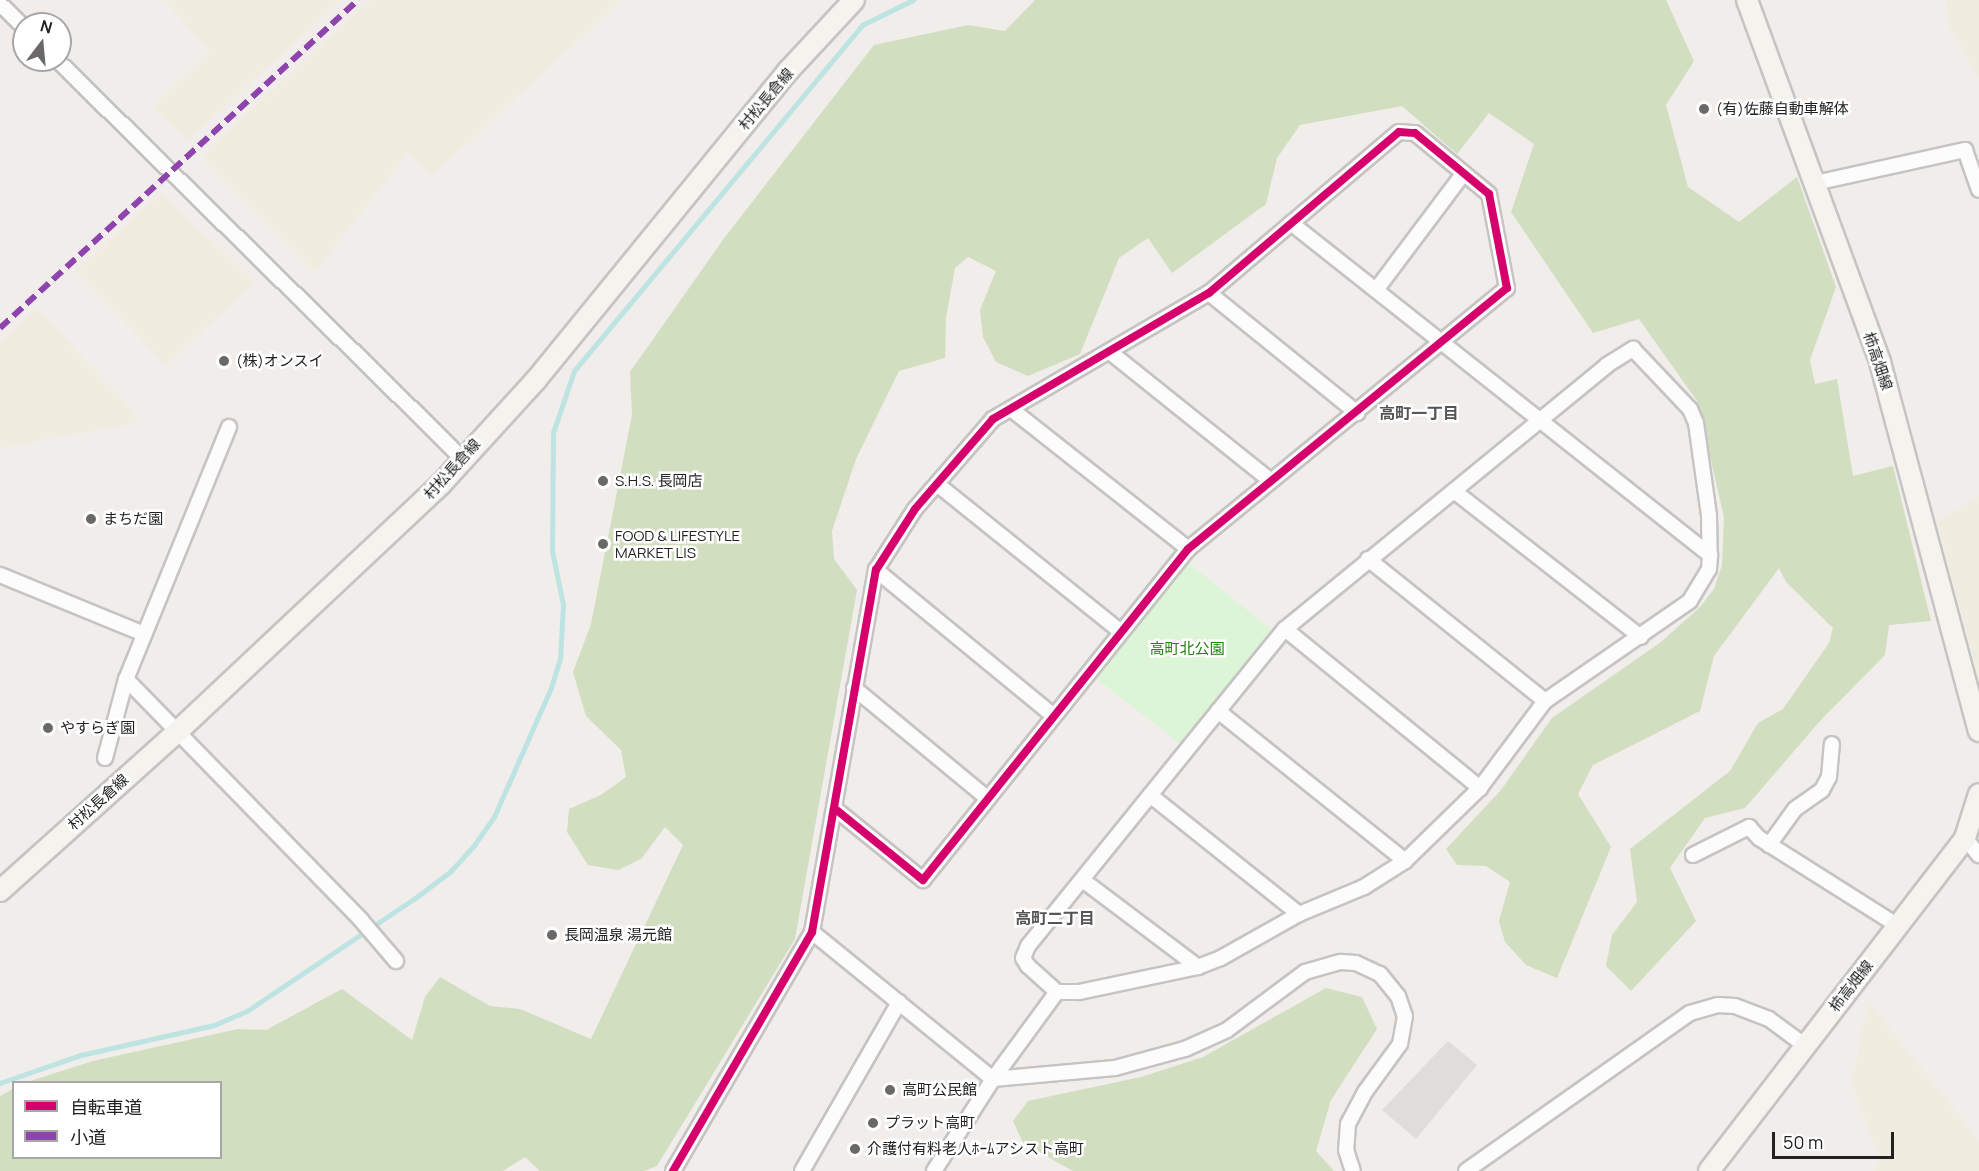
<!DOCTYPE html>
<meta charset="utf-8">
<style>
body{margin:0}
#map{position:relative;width:1979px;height:1171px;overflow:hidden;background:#f0edeb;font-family:Manrope,"Noto Sans JP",sans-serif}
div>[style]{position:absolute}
.religious>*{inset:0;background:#dedddc}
.farmland>*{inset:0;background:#f0ecdf}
.forest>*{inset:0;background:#d1dec0}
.park>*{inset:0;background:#ddf5d7}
.stream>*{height:4.5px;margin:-2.25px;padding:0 2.25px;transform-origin:2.25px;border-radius:2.25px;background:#bee3e3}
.roads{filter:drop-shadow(2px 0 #c6c4c3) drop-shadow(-2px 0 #c6c4c3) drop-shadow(0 2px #c6c4c3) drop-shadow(0 -2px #c6c4c3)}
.street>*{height:14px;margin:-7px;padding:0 7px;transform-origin:7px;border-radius:7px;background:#fdfcfc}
.secondary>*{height:20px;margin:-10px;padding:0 10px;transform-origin:10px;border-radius:10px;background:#f4f3ed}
.quiet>*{height:6px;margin-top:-3px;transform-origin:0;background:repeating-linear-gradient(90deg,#8e44ad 0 12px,transparent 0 18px)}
.cycleway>*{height:8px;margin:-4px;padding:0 4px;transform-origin:4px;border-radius:4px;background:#d6006c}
.dots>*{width:16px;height:16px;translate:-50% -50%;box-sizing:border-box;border:3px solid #fff;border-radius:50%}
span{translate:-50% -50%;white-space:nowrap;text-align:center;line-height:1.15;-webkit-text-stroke:5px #fff;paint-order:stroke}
.street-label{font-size:15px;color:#222}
.poi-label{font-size:15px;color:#222}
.left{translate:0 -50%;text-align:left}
.park-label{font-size:15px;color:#1b850b}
.neighbourhood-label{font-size:16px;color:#555;font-weight:700}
.legend{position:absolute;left:12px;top:1081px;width:210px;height:78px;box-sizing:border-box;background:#fff;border:2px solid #a7a7a7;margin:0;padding:8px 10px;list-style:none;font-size:18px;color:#222}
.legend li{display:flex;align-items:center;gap:12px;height:30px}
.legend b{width:30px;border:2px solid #a7a7a7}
.north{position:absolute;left:12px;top:12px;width:60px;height:60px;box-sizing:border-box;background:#fff;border:2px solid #a7a7a7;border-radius:50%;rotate:16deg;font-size:16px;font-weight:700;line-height:24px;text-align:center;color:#222}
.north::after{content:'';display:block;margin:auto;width:21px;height:27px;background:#6a6968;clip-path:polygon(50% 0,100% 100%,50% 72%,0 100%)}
.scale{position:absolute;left:1772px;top:1132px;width:122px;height:27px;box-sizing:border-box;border:3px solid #222;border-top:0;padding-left:8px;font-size:18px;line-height:21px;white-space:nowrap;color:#222;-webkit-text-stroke:4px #fff;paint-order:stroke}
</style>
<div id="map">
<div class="religious">
<div style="clip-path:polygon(1448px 1041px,1477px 1065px,1416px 1139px,1382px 1110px)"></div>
</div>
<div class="farmland">
<div style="clip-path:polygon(164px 0,341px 0,188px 140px,152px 107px,210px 51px)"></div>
<div style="clip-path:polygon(370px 0,621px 0,432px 176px,408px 152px,315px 272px,205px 162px,209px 148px)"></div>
<div style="clip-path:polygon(1946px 0,1979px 0,1979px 79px,1949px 25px)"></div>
<div style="clip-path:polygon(161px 194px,255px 282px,166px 365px,76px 271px)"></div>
<div style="clip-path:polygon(37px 308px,137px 416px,137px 423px,0 448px,0 342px)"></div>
<div style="clip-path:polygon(1979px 496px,1979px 679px,1937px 522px)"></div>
<div style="clip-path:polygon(1868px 1001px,1979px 1140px,1979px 1171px,1873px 1171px,1880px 1161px,1852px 1083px)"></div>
</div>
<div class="forest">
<div style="clip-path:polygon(1035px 0,1666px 0,1694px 61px,1666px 105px,1688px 187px,1739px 222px,1797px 177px,1836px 287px,1810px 360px,1815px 384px,1837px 379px,1853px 476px,1893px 466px,1931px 621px,1889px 625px,1885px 655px,1820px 721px,1745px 808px,1705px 818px,1670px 868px,1696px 921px,1631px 991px,1606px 966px,1612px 935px,1637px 902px,1630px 849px,1730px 771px,1758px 723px,1783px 709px,1829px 643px,1833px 628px,1786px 582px,1779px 568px,1714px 656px,1700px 711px,1593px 765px,1578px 794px,1611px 847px,1557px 978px,1526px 965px,1505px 942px,1499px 921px,1510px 882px,1486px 866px,1457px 865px,1446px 849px,1501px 790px,1552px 718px,1661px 642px,1700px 607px,1714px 589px,1722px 565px,1724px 517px,1697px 401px,1639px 319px,1593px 333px,1511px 212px,1534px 144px,1489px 113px,1457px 154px,1402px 106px,1300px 125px,1277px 158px,1266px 204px,1172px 273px,1148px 238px,1119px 258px,1080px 354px,1028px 376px,996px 362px,983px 337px,980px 310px,996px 271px,968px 257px,955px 268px,946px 318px,945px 358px,899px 371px,856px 459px,832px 531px,834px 559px,857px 590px,795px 939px,657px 1166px,644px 1171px,540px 1171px,525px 1157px,503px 1171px,0 1171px,0 1096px,13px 1089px,14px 1158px,220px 1158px,220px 1082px,27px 1082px,93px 1061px,238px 1029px,266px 1030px,342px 989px,412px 1040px,425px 997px,440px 977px,490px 1006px,520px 1009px,591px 1039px,683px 845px,665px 827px,641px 859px,618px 870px,588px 865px,567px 832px,569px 809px,601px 795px,626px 777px,621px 750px,586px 716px,573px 672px,591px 624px,632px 415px,630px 372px,725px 237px,874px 45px,968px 25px,1005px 31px)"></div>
<div style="clip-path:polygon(1326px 988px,1362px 997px,1377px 1029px,1331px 1100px,1316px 1151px,1334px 1171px,1073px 1171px,1023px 1143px,1013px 1121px,1028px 1101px,1141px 1077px,1203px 1057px)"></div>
</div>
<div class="park">
<div style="clip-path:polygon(1186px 561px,1274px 632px,1181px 744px,1094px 677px)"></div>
</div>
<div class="stream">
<div style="left:0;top:1083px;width:86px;rotate:-19.1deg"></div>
<div style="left:81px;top:1055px;width:136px;rotate:-12.7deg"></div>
<div style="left:214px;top:1025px;width:36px;rotate:-23deg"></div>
<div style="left:247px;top:1011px;width:206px;rotate:-33.9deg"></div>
<div style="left:418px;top:896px;width:41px;rotate:-37.1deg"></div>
<div style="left:451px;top:871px;width:36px;rotate:-48deg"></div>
<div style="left:475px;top:844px;width:33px;rotate:-55deg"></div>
<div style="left:494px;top:817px;width:141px;rotate:-66.2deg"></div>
<div style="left:551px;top:688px;width:30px;rotate:-73deg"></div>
<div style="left:560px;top:659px;width:54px;rotate:-86.8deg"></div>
<div style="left:563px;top:605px;width:55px;rotate:-101.5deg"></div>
<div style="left:552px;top:551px;width:118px;rotate:-89.5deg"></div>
<div style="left:553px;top:433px;width:65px;rotate:-71.3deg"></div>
<div style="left:574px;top:371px;width:450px;rotate:-50.2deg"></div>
<div style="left:862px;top:25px;width:57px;rotate:-26.1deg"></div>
</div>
<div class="roads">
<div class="street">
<div style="left:0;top:4px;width:33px;rotate:44deg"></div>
<div style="left:57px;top:60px;width:568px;rotate:44.5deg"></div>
<div style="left:1815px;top:183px;width:154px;rotate:-12.4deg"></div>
<div style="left:1965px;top:150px;width:42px;rotate:70.7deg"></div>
<div style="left:1291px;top:223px;width:535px;rotate:38.39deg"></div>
<div style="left:1376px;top:290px;width:146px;rotate:-53.1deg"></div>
<div style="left:1209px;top:293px;width:191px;rotate:39deg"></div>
<div style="left:1633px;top:349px;width:83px;rotate:46.5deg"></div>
<div style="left:1690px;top:409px;width:15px;rotate:67deg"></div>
<div style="left:1696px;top:423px;width:94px;rotate:82deg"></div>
<div style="left:1709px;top:516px;width:39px;rotate:89deg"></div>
<div style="left:1710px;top:555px;width:14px;rotate:94deg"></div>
<div style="left:1709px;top:569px;width:37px;rotate:121deg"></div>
<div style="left:1690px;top:601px;width:176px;rotate:145.4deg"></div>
<div style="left:1545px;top:701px;width:109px;rotate:126.8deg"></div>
<div style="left:1480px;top:788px;width:105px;rotate:135.8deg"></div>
<div style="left:1405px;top:861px;width:49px;rotate:147.6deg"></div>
<div style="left:1364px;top:887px;width:70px;rotate:157.4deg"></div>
<div style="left:1299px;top:914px;width:90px;rotate:150.6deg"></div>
<div style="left:1221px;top:958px;width:25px;rotate:159deg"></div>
<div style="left:1198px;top:967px;width:122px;rotate:168.1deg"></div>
<div style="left:1079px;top:992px;width:22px;rotate:180deg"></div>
<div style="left:1057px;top:992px;width:39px;rotate:-138deg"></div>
<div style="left:1028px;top:966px;width:9px;rotate:-122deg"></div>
<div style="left:1023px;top:958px;width:13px;rotate:-67deg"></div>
<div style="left:1028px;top:946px;width:408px;rotate:-51deg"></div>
<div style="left:1285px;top:629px;width:416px;rotate:-39.3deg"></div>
<div style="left:1607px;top:365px;width:31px;rotate:-32deg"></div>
<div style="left:1110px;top:352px;width:205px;rotate:38.7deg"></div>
<div style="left:1011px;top:409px;width:226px;rotate:38.3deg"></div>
<div style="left:229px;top:427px;width:272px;rotate:112.2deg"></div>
<div style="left:126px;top:679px;width:337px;rotate:45.7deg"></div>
<div style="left:361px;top:920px;width:54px;rotate:49.5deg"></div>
<div style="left:937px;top:484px;width:236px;rotate:38.8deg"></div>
<div style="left:1454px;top:491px;width:237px;rotate:38deg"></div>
<div style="left:1368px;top:559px;width:227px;rotate:38.7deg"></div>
<div style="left:876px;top:570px;width:230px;rotate:39.4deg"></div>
<div style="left:0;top:575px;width:156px;rotate:22.3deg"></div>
<div style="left:1285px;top:629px;width:252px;rotate:39.2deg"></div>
<div style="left:854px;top:688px;width:174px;rotate:39.6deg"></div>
<div style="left:1218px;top:711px;width:240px;rotate:38.7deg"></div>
<div style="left:105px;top:758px;width:82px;rotate:-75.1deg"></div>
<div style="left:1150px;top:795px;width:191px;rotate:38.6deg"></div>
<div style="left:1965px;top:838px;width:22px;rotate:51deg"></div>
<div style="left:1769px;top:845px;width:44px;rotate:-54.2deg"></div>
<div style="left:1795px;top:809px;width:33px;rotate:-35deg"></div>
<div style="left:1822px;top:790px;width:15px;rotate:-62deg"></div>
<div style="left:1829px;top:777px;width:33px;rotate:-85deg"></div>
<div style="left:1693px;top:855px;width:63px;rotate:-26.6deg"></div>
<div style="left:1749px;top:827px;width:15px;rotate:48deg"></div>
<div style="left:1759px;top:838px;width:165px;rotate:32.3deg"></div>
<div style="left:1084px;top:881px;width:143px;rotate:37deg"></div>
<div style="left:812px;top:932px;width:233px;rotate:39.1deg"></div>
<div style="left:993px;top:1079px;width:108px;rotate:-53.7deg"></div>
<div style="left:673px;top:1171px;width:276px;rotate:-59.8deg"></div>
<div style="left:812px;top:932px;width:368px;rotate:-80deg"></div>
<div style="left:876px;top:570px;width:72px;rotate:-57.4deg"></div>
<div style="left:915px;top:509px;width:119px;rotate:-49.1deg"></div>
<div style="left:993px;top:419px;width:250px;rotate:-30.3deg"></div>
<div style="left:1209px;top:293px;width:249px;rotate:-40.3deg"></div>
<div style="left:1399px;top:132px;width:16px;rotate:4deg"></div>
<div style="left:1415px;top:133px;width:96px;rotate:39.5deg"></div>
<div style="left:1489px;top:194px;width:96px;rotate:79.2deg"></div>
<div style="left:1507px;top:288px;width:412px;rotate:140.7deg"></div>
<div style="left:1188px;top:549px;width:424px;rotate:128.7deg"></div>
<div style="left:923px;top:880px;width:114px;rotate:-141deg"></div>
<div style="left:802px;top:1171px;width:195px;rotate:-60.1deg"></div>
<div style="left:934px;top:1171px;width:109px;rotate:-57.3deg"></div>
<div style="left:993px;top:1079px;width:122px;rotate:-5.2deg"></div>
<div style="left:1115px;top:1068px;width:73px;rotate:-15.2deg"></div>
<div style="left:1185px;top:1049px;width:46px;rotate:-24.3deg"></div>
<div style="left:1227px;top:1030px;width:97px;rotate:-36.6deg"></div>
<div style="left:1305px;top:972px;width:37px;rotate:-16deg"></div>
<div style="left:1341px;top:962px;width:15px;rotate:4deg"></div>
<div style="left:1356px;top:963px;width:26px;rotate:25deg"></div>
<div style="left:1380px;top:974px;width:28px;rotate:51deg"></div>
<div style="left:1398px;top:996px;width:21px;rotate:71deg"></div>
<div style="left:1405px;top:1016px;width:28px;rotate:100deg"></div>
<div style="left:1400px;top:1044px;width:59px;rotate:126.1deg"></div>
<div style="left:1365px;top:1092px;width:36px;rotate:118deg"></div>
<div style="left:1348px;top:1124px;width:26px;rotate:94deg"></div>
<div style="left:1346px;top:1150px;width:22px;rotate:72deg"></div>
<div style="left:1466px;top:1171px;width:274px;rotate:-35.2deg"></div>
<div style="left:1690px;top:1013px;width:29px;rotate:-16deg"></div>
<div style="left:1718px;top:1005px;width:17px;rotate:3deg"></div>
<div style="left:1735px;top:1006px;width:36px;rotate:21deg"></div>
<div style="left:1769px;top:1019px;width:44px;rotate:36.6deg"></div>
</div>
<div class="secondary">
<div style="left:1747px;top:0;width:386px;rotate:69.8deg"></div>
<div style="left:1880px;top:362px;width:382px;rotate:75deg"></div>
<div style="left:0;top:891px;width:238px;rotate:-41.9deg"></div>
<div style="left:177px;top:732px;width:362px;rotate:-43.2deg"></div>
<div style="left:441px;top:484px;width:141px;rotate:-47.6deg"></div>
<div style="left:536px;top:380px;width:399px;rotate:-50.8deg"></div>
<div style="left:788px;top:71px;width:97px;rotate:-47.1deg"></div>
<div style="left:1709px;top:1171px;width:420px;rotate:-52.4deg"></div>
<div style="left:1965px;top:838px;width:46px;rotate:-72.3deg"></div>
</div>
</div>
<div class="quiet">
<div style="left:0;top:328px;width:486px;rotate:-42.5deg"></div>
</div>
<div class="cycleway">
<div style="left:673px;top:1171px;width:276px;rotate:-59.8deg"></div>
<div style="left:812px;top:932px;width:368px;rotate:-80deg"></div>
<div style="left:876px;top:570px;width:72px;rotate:-57.4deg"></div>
<div style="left:915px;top:509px;width:119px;rotate:-49.1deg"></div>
<div style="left:993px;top:419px;width:250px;rotate:-30.3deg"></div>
<div style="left:1209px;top:293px;width:249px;rotate:-40.3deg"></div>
<div style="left:1399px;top:132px;width:16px;rotate:4deg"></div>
<div style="left:1415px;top:133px;width:96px;rotate:39.5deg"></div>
<div style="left:1489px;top:194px;width:96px;rotate:79.2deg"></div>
<div style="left:1507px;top:288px;width:412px;rotate:140.7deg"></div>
<div style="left:1188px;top:549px;width:424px;rotate:128.7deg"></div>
<div style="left:923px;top:880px;width:114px;rotate:-141deg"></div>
</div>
<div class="dots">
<div style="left:1704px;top:109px;background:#6a6968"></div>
<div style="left:224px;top:361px;background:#6a6968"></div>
<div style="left:603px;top:481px;background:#6a6968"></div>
<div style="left:91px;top:519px;background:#6a6968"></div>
<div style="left:603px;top:544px;background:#6a6968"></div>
<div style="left:48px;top:728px;background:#6a6968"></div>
<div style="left:552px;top:935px;background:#6a6968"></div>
<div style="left:890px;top:1090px;background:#6a6968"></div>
<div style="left:873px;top:1123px;background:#6a6968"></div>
<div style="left:855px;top:1149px;background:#6a6968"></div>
</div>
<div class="street-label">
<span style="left:766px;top:99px;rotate:-50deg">村松長倉線</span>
<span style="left:1878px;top:361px;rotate:71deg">柿高畑線</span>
<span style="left:452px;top:469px;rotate:-48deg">村松長倉線</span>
<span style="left:98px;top:802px;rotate:-42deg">村松長倉線</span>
<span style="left:1851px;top:986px;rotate:-52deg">柿高畑線</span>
</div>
<div class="poi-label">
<span class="left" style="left:1716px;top:109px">(有)佐藤自動車解体</span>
<span class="left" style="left:236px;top:361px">(株)オンスイ</span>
<span class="left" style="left:615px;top:481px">S.H.S. 長岡店</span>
<span class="left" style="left:103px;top:519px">まちだ園</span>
<span class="left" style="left:615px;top:544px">FOOD &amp; LIFESTYLE<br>MARKET LIS</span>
<span class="left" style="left:60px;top:728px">やすらぎ園</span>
<span class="left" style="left:564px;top:935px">長岡温泉 湯元館</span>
<span class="left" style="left:902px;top:1090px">高町公民館</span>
<span class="left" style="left:885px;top:1123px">プラット高町</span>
<span class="left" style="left:867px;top:1149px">介護付有料老人ﾎｰﾑアシスト高町</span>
</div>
<div class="park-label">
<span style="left:1187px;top:649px">高町北公園</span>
</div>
<div class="neighbourhood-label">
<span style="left:1419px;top:413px">高町一丁目</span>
<span style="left:1055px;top:918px">高町二丁目</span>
</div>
<ul class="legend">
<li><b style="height:8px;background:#d6006c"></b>自転車道</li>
<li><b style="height:8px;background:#8e44ad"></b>小道</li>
</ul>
<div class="north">N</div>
<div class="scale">50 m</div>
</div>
